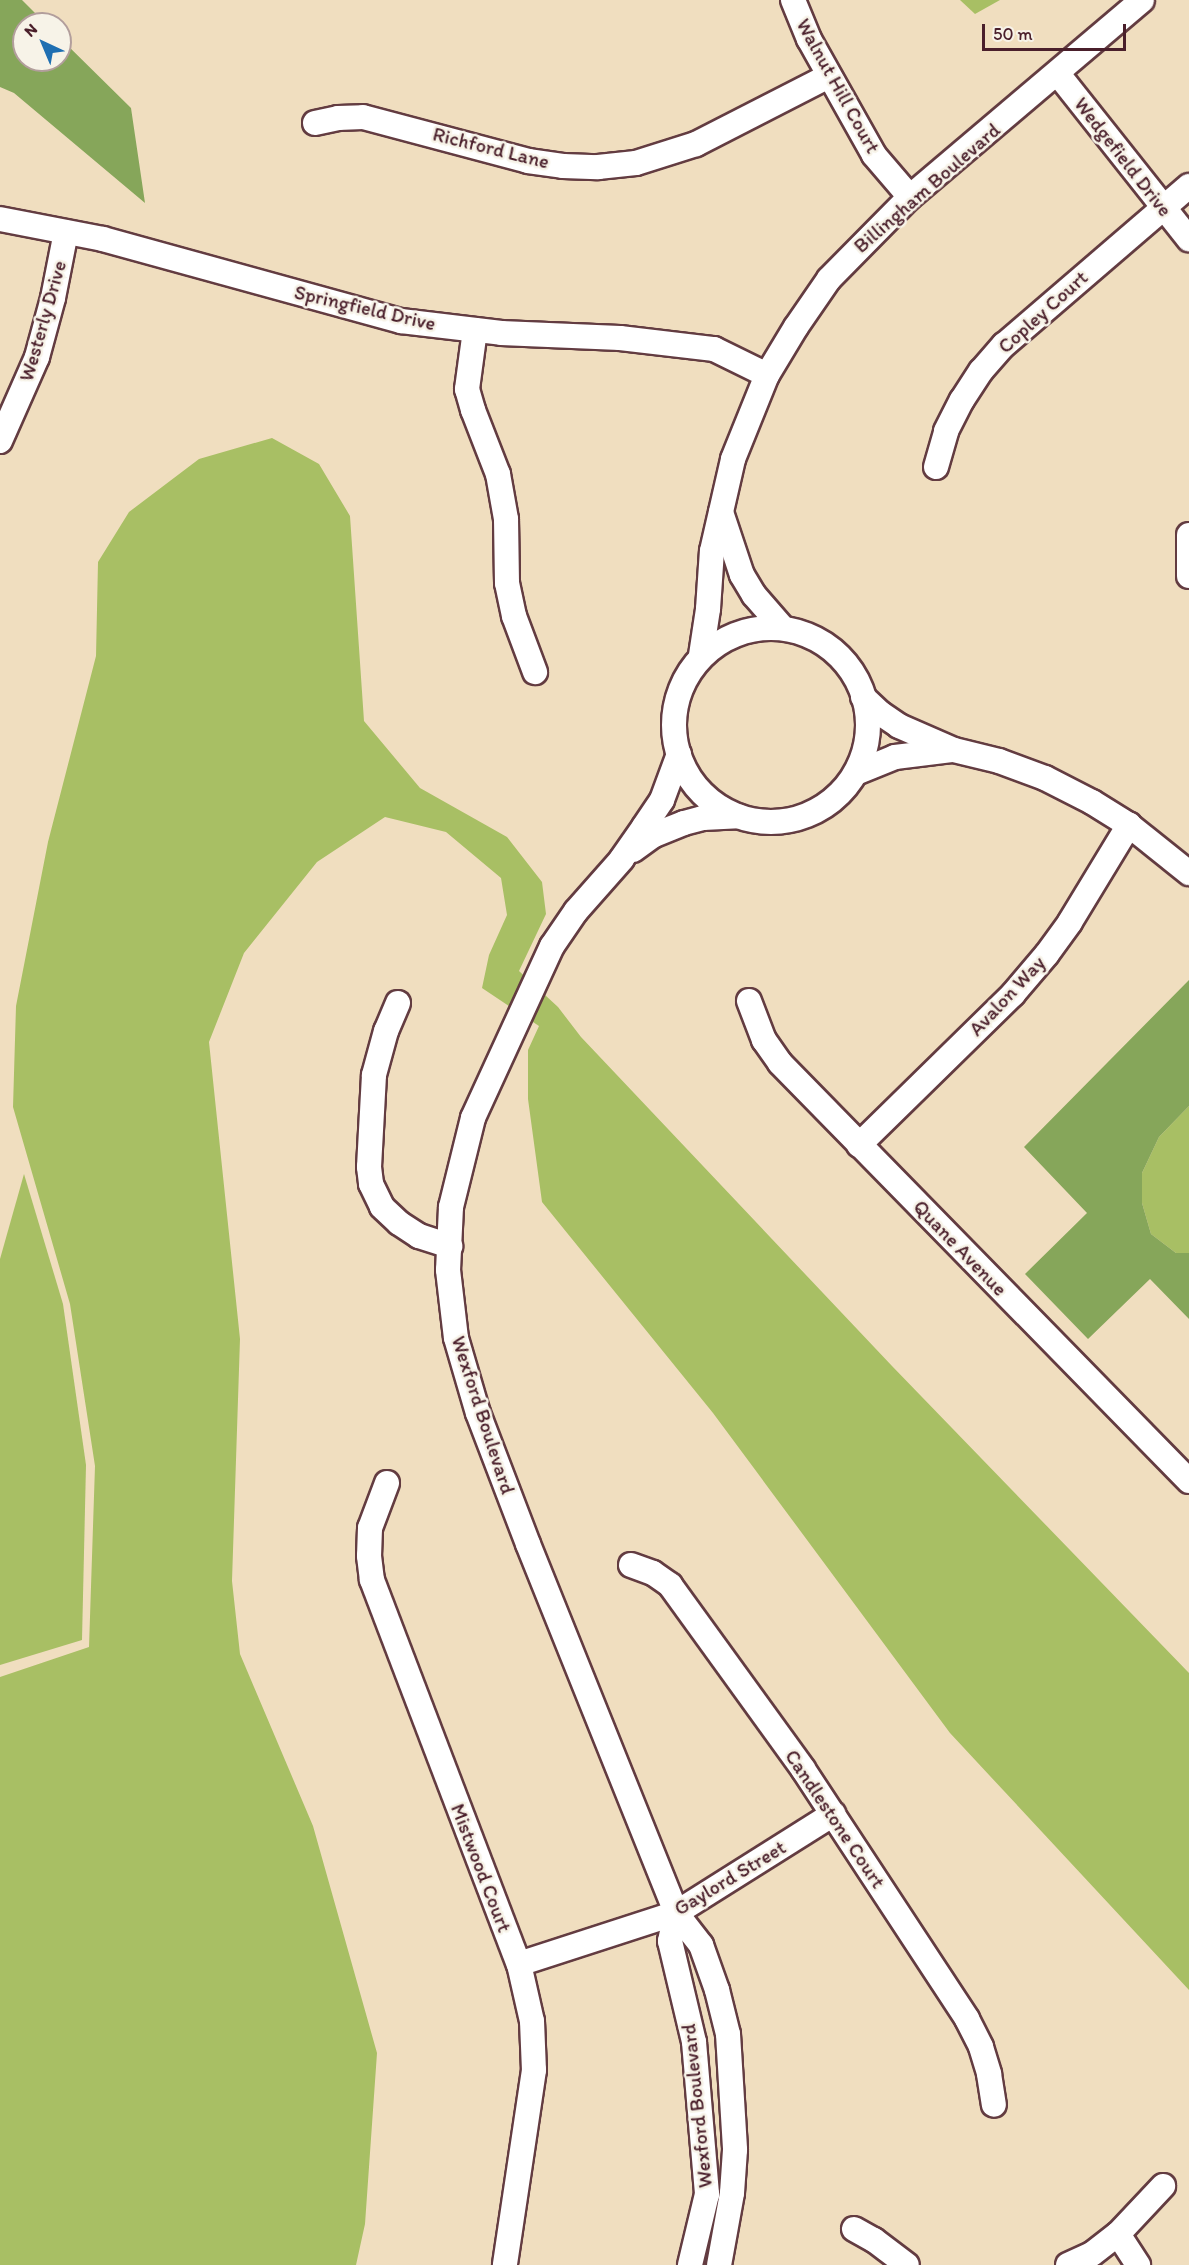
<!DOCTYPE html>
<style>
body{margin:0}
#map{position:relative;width:1189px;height:2265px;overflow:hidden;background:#f0debf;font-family:Itim,sans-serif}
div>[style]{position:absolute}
.green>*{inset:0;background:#a8bf64}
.forest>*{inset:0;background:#86a65a}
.roads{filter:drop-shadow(2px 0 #633c41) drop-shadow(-2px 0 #633c41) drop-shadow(0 2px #633c41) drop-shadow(0 -2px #633c41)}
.minor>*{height:24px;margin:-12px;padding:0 12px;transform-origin:12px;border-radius:12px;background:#fff}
.minor>.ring{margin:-12px;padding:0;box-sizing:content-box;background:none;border:24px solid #fff;border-radius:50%}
span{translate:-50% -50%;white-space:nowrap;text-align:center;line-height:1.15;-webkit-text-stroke:5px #f7f3e8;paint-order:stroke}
.street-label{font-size:20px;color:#4a1f2b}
.north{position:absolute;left:12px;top:12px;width:60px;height:60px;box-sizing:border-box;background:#f7f3e8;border:2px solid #b29e9c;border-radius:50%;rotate:316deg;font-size:16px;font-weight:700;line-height:24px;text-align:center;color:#4a1f2b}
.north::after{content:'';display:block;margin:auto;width:21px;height:27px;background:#1f6fb2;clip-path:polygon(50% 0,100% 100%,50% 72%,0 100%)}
.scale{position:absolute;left:982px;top:24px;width:144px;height:27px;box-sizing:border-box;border:3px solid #4a1f2b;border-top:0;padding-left:8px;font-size:18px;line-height:21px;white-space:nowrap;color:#4a1f2b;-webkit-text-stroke:4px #f7f3e8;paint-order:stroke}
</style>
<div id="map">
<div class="green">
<div style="clip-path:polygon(960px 0,1000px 0,975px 14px)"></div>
<div style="clip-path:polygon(272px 438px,319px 464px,350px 516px,364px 721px,420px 788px,507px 837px,542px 882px,546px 914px,519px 971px,558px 1007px,581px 1037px,892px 1366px,1189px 1673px,1189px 1990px,950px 1733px,713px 1413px,542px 1202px,528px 1099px,528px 1050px,539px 1026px,482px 988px,489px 955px,507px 915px,501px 878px,446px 832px,385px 817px,317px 862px,244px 953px,209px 1042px,240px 1339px,232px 1581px,240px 1654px,313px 1826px,377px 2053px,365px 2224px,356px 2265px,0 2265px,0 1677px,89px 1647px,95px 1466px,70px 1304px,13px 1107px,16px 1006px,48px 842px,96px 656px,98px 562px,129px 512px,199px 459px)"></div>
<div style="clip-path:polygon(1189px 1106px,1189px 1253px,1176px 1253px,1151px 1234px,1142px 1203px,1142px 1173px,1159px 1137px)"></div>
<div style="clip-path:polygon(24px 1174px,63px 1304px,86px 1465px,82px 1640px,0 1665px,0 1259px)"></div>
</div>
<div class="forest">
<div style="clip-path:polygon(0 0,22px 0,46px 24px,24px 24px,24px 60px,60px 60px,60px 38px,131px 108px,145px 203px,14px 93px,0 87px)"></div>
<div style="clip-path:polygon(1189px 980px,1189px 1106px,1159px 1137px,1142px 1173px,1142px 1203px,1151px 1234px,1176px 1253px,1189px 1253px,1189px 1319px,1150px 1279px,1088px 1339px,1025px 1274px,1087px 1213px,1024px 1147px)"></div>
</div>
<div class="roads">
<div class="minor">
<div style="left:793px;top:0;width:42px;rotate:67.7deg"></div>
<div style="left:809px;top:39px;width:133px;rotate:60.7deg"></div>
<div style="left:874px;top:155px;width:55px;rotate:49.4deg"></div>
<div style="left:1058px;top:74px;width:211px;rotate:51.6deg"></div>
<div style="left:315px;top:123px;width:24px;rotate:-12deg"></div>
<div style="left:338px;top:118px;width:25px;rotate:-2deg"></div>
<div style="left:363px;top:117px;width:171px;rotate:14.9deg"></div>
<div style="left:528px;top:161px;width:35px;rotate:8deg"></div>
<div style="left:563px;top:166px;width:35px;rotate:2deg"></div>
<div style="left:598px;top:167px;width:38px;rotate:-6deg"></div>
<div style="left:636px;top:163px;width:63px;rotate:-17.6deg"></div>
<div style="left:696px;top:144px;width:149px;rotate:-27.1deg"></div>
<div style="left:0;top:219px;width:105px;rotate:11deg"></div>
<div style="left:103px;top:239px;width:309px;rotate:15.4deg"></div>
<div style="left:401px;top:321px;width:101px;rotate:6.8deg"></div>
<div style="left:501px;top:333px;width:119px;rotate:2.4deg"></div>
<div style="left:620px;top:338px;width:95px;rotate:6.7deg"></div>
<div style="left:714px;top:349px;width:59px;rotate:26.1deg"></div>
<div style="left:475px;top:330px;width:60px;rotate:97.7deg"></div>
<div style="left:467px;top:389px;width:22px;rotate:74deg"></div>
<div style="left:473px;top:410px;width:69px;rotate:68.7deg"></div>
<div style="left:498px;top:474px;width:46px;rotate:79.9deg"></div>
<div style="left:506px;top:519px;width:64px;rotate:89.1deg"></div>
<div style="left:507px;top:583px;width:34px;rotate:78deg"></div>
<div style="left:514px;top:616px;width:60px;rotate:69.4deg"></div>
<div style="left:0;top:441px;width:92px;rotate:-66.2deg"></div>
<div style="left:37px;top:357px;width:61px;rotate:-74.8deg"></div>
<div style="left:53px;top:298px;width:67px;rotate:-78.9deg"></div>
<div style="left:936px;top:467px;width:37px;rotate:-74deg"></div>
<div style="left:946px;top:431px;width:35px;rotate:-63deg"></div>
<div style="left:962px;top:400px;width:35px;rotate:-57deg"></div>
<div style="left:981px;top:371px;width:35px;rotate:-49deg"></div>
<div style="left:1004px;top:345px;width:244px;rotate:-40.7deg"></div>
<div style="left:721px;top:512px;width:66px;rotate:71.6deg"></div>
<div style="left:742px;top:575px;width:23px;rotate:59deg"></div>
<div style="left:754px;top:595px;width:41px;rotate:48.9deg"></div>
<div style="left:1189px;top:535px;width:41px;rotate:90deg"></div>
<div class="ring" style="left:674px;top:628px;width:170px;height:170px"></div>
<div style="left:701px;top:655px;width:47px;rotate:-81.3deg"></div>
<div style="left:708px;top:609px;width:58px;rotate:-86.1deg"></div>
<div style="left:712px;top:551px;width:94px;rotate:-77.1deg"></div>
<div style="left:733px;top:459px;width:91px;rotate:-68deg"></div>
<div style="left:767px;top:375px;width:56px;rotate:-58.9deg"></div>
<div style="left:796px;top:327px;width:58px;rotate:-55.5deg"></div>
<div style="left:829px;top:279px;width:115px;rotate:-45.4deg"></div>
<div style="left:910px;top:197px;width:304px;rotate:-40.3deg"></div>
<div style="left:863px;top:697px;width:23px;rotate:43deg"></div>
<div style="left:880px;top:713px;width:23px;rotate:34deg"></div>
<div style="left:899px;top:726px;width:60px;rotate:23.6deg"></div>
<div style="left:954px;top:750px;width:46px;rotate:13.7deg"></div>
<div style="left:999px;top:761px;width:49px;rotate:20.3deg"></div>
<div style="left:1045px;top:778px;width:53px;rotate:27.1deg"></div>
<div style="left:1092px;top:802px;width:44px;rotate:31.9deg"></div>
<div style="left:1129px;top:825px;width:77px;rotate:38.7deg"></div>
<div style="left:679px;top:754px;width:49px;rotate:110.3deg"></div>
<div style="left:662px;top:800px;width:32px;rotate:124deg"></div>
<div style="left:644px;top:827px;width:39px;rotate:125deg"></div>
<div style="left:622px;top:859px;width:69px;rotate:131.5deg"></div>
<div style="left:576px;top:911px;width:42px;rotate:124.4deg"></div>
<div style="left:552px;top:946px;width:189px;rotate:114.7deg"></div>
<div style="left:473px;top:1118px;width:92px;rotate:103.9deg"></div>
<div style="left:451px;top:1207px;width:63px;rotate:92.7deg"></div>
<div style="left:448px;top:1270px;width:68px;rotate:83.3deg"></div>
<div style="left:456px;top:1338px;width:78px;rotate:73.7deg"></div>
<div style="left:478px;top:1413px;width:140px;rotate:69.1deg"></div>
<div style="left:528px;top:1544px;width:398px;rotate:68.1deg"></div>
<div style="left:676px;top:1913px;width:41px;rotate:52deg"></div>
<div style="left:701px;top:1945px;width:48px;rotate:70.4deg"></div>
<div style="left:717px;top:1990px;width:45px;rotate:76deg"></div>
<div style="left:728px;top:2034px;width:116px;rotate:86.5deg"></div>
<div style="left:735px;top:2150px;width:43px;rotate:94deg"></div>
<div style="left:732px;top:2193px;width:73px;rotate:100.2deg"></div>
<div style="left:856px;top:773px;width:42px;rotate:-22.3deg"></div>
<div style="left:895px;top:757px;width:57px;rotate:-7deg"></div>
<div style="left:633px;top:850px;width:26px;rotate:-36deg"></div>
<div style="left:654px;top:835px;width:32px;rotate:-22deg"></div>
<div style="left:684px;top:823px;width:20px;rotate:-15deg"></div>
<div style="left:703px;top:818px;width:35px;rotate:-3deg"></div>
<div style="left:749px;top:1001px;width:42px;rotate:69deg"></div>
<div style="left:764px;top:1040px;width:28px;rotate:55deg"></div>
<div style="left:780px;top:1063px;width:585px;rotate:45.62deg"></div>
<div style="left:398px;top:1003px;width:30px;rotate:113deg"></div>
<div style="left:386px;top:1031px;width:46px;rotate:105.3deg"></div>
<div style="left:374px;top:1075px;width:92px;rotate:93.1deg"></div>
<div style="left:369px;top:1167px;width:17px;rotate:83deg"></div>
<div style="left:371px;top:1184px;width:25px;rotate:64deg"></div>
<div style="left:382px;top:1207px;width:23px;rotate:43deg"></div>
<div style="left:399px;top:1223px;width:24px;rotate:33deg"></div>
<div style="left:419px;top:1236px;width:33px;rotate:18deg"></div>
<div style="left:859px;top:1145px;width:216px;rotate:-44.4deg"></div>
<div style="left:1013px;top:994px;width:52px;rotate:-49.6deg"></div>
<div style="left:1047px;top:954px;width:39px;rotate:-54deg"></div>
<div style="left:1070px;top:922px;width:114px;rotate:-58.7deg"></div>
<div style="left:387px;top:1483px;width:48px;rotate:110.7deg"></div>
<div style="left:370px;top:1528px;width:28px;rotate:92deg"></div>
<div style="left:369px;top:1556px;width:24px;rotate:83deg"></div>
<div style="left:372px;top:1580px;width:411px;rotate:69.1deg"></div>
<div style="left:519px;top:1964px;width:58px;rotate:77.2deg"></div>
<div style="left:532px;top:2021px;width:49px;rotate:87.7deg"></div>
<div style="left:534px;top:2070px;width:197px;rotate:98.5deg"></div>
<div style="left:631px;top:1565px;width:23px;rotate:20deg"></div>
<div style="left:653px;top:1573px;width:21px;rotate:35deg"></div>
<div style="left:670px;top:1585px;width:227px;rotate:54.1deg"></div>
<div style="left:803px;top:1769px;width:299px;rotate:56.7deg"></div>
<div style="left:967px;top:2019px;width:31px;rotate:63deg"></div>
<div style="left:981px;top:2047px;width:28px;rotate:73deg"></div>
<div style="left:989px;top:2074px;width:31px;rotate:81deg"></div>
<div style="left:676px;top:1913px;width:29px;rotate:102deg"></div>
<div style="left:670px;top:1941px;width:104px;rotate:76.6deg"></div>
<div style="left:694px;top:2042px;width:153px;rotate:85.1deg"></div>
<div style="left:707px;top:2194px;width:73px;rotate:103.5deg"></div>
<div style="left:519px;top:1964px;width:165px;rotate:-18deg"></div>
<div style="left:676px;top:1913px;width:186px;rotate:-32.2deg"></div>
<div style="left:854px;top:2229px;width:23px;rotate:29deg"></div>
<div style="left:874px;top:2240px;width:41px;rotate:37.1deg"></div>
<div style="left:1118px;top:2234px;width:37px;rotate:57deg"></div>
<div style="left:1068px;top:2265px;width:26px;rotate:-25deg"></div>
<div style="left:1092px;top:2254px;width:33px;rotate:-38deg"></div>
<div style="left:1118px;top:2234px;width:66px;rotate:-46.8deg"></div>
</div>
</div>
<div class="street-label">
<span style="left:838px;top:86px;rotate:61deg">Walnut Hill Court</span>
<span style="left:491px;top:148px;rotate:14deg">Richford Lane</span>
<span style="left:1123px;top:157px;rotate:52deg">Wedgefield Drive</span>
<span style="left:927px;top:188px;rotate:-41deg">Billingham Boulevard</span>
<span style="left:365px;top:308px;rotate:13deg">Springfield Drive</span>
<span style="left:1043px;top:312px;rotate:-42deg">Copley Court</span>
<span style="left:43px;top:321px;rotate:-74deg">Westerly Drive</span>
<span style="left:1007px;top:996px;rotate:-47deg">Avalon Way</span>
<span style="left:960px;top:1248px;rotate:46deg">Quane Avenue</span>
<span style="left:483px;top:1415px;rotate:72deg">Wexford Boulevard</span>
<span style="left:835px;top:1819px;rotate:56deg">Candlestone Court</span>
<span style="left:481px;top:1868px;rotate:69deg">Mistwood Court</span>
<span style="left:730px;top:1878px;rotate:-31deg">Gaylord Street</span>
<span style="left:697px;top:2106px;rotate:-96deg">Wexford Boulevard</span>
</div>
<div class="north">N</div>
<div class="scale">50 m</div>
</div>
